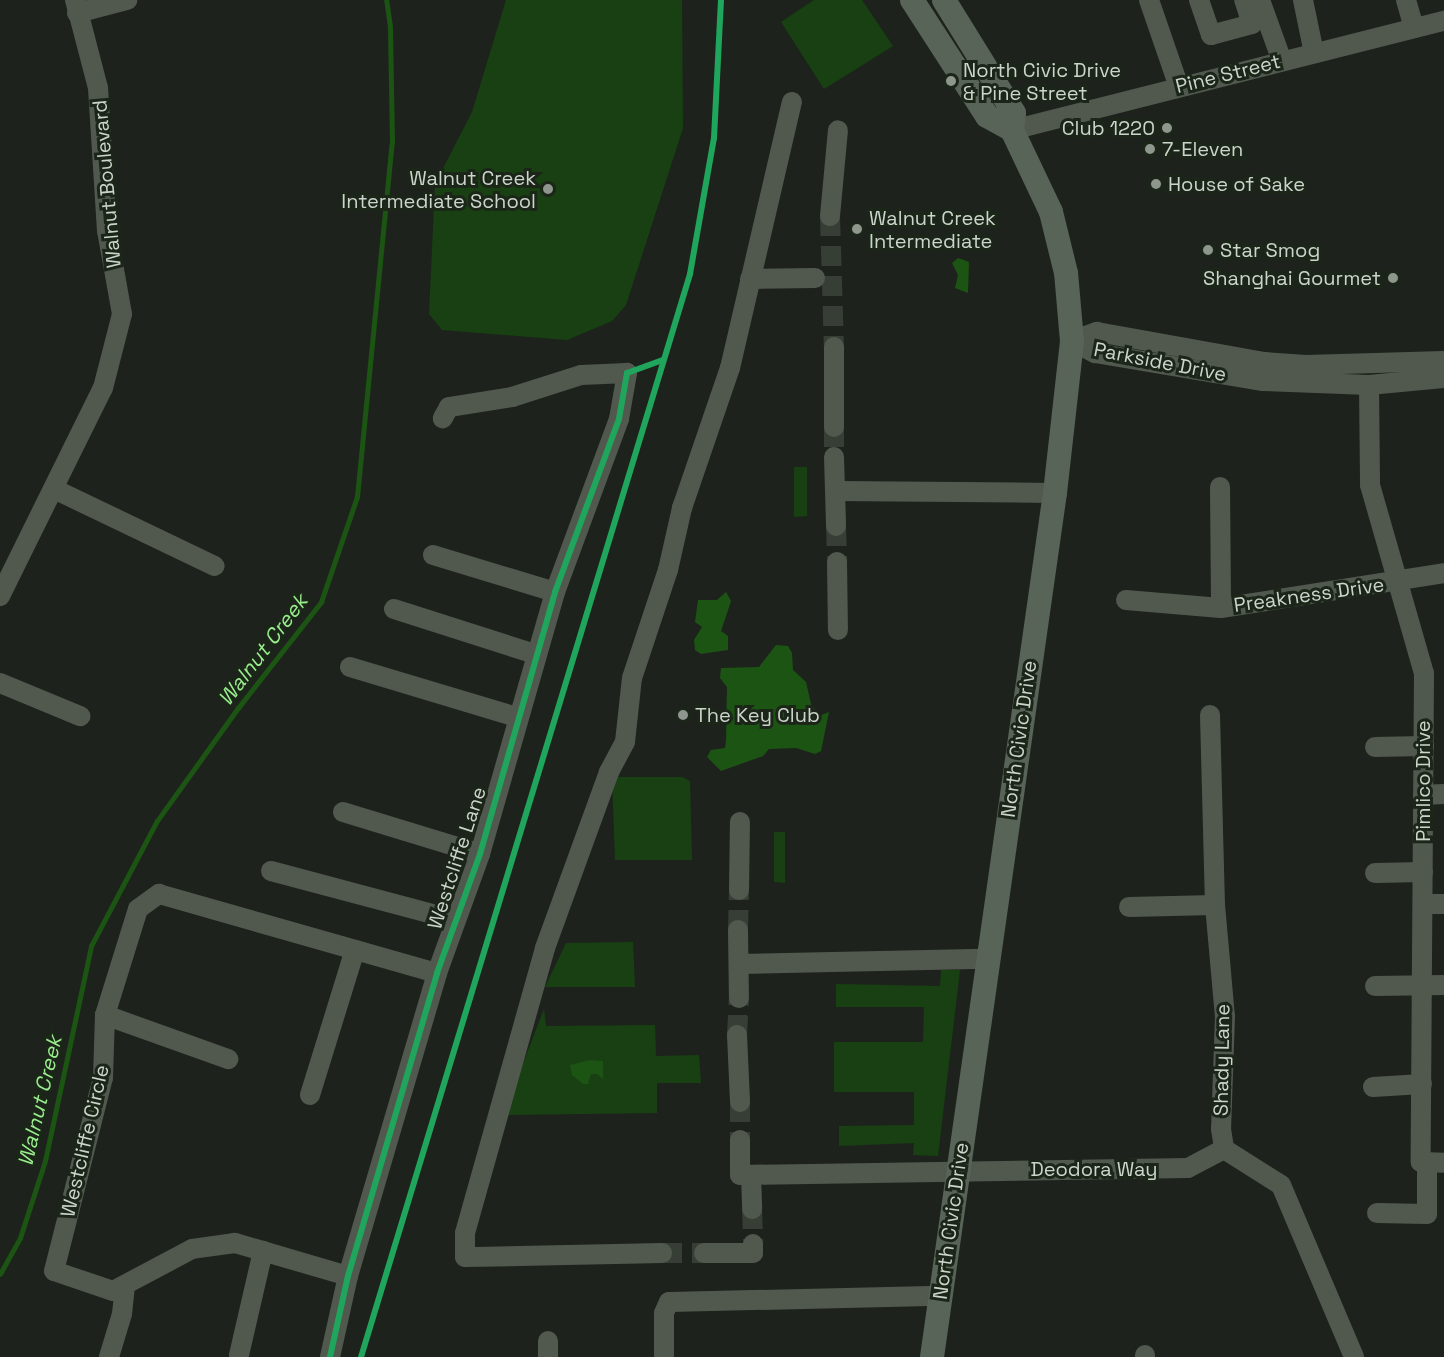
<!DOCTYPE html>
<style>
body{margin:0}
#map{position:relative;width:1444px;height:1357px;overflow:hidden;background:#1d231c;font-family:"Space Grotesk",sans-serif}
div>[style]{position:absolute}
.green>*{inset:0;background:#184012}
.water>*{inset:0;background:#1c5413}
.stream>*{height:4.5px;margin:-2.25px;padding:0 2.25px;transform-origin:2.25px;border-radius:2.25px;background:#1c5413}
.minor-tunnel>*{height:20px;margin-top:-10px;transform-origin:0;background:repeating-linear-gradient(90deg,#373e36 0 20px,transparent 0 30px)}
.minor>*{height:20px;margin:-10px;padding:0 10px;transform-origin:10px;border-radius:10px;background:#51594f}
.major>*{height:24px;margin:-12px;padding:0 12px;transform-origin:12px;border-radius:12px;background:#586457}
.cycleway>*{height:6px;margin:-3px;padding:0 3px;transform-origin:3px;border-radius:3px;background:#20a55d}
.dots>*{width:16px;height:16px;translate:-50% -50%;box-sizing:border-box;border:3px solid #1b2619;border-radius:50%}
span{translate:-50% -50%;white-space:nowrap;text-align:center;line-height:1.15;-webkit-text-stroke:6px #1b2619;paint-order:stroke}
.poi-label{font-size:20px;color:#ccd4cb}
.left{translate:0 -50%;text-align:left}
.right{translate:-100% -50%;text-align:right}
.street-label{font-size:20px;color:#ccd4cb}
.water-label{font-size:21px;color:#9aec8e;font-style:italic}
</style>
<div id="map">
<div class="green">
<div style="clip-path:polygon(506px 0,682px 0,683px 128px,626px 305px,612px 321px,567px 340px,442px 330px,429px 314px,435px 184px,472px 112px)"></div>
<div style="clip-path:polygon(814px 0,862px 0,893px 46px,824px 89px,781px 22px)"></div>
<div style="clip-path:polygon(794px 467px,807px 467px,807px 516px,794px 517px)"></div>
<div style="clip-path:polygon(612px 777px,682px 777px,690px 781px,692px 860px,615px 860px)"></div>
<div style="clip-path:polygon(774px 832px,785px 832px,785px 883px,774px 882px)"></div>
<div style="clip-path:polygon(633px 942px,635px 987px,545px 987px,566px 943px)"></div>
<div style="clip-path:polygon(941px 970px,960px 970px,938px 1156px,913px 1155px,914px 1143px,839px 1146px,839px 1126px,914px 1125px,914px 1092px,834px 1092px,834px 1042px,923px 1042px,924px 1007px,836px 1007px,836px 984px,940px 986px)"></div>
<div style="clip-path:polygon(544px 1009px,546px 1026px,655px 1025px,656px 1056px,699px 1055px,701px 1083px,657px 1083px,657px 1113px,503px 1115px)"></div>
</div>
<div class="water">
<div style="clip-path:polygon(958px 258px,969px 262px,968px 293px,955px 288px,958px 275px,952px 263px)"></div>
<div style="clip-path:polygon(726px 592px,731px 601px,721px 631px,728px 636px,728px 650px,701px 654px,695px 650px,694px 640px,702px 627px,695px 622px,698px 600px,717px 600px)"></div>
<div style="clip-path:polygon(776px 645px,788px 646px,792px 653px,793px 670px,806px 682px,811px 704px,819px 716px,829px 712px,821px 751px,815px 754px,796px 748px,769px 749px,763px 756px,721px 771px,707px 757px,711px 750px,725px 748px,726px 740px,727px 687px,720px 678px,721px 668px,759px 667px)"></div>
<div style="clip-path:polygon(590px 1060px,603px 1061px,603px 1079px,597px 1074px,591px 1074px,588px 1084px,583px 1084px,572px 1075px,570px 1065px)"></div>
</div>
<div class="stream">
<div style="left:0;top:1274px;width:41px;rotate:-60.9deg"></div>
<div style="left:20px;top:1238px;width:81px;rotate:-72deg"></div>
<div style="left:45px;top:1161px;width:220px;rotate:-77.9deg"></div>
<div style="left:91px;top:946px;width:141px;rotate:-62.2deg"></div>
<div style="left:157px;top:821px;width:139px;rotate:-54.4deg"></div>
<div style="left:238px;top:708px;width:135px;rotate:-51.9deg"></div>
<div style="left:321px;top:602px;width:111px;rotate:-71.1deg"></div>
<div style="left:357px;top:497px;width:356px;rotate:-84.4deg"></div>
<div style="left:392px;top:143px;width:116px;rotate:-91deg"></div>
<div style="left:390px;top:27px;width:27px;rotate:-98deg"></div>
</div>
<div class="minor-tunnel">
<div style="left:830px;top:216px;width:131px;rotate:88.3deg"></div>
<div style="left:834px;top:427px;width:30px;rotate:90deg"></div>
<div style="left:836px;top:526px;width:36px;rotate:88deg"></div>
<div style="left:738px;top:930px;width:40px;rotate:-88.6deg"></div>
<div style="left:737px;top:1035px;width:37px;rotate:-87deg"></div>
<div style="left:740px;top:1102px;width:38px;rotate:90deg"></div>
<div style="left:752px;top:1209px;width:35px;rotate:88deg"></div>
<div style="left:662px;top:1253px;width:42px"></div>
</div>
<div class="minor">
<div style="left:1149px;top:0;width:92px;rotate:71deg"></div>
<div style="left:1199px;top:0;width:37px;rotate:71deg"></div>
<div style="left:1211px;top:35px;width:42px;rotate:-15deg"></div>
<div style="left:1252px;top:24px;width:25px;rotate:-108deg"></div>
<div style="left:1260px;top:0;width:65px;rotate:70.2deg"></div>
<div style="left:1303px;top:0;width:54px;rotate:78.3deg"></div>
<div style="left:1406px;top:0;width:29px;rotate:74deg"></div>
<div style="left:77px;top:13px;width:52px;rotate:-14.6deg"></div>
<div style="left:1012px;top:130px;width:446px;rotate:-14.2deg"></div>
<div style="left:830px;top:216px;width:86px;rotate:-84.7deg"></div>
<div style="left:750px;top:279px;width:65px;rotate:-0.9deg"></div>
<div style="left:1072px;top:341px;width:26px;rotate:28deg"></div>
<div style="left:1095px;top:353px;width:169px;rotate:9.5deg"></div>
<div style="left:1262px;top:381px;width:107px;rotate:2.1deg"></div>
<div style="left:1369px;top:385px;width:75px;rotate:-5.3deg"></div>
<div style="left:1072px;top:341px;width:27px;rotate:-20deg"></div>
<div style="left:1097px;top:332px;width:170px;rotate:10.2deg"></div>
<div style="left:1264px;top:362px;width:42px;rotate:4.1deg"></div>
<div style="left:1306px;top:365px;width:138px;rotate:-1.7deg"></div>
<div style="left:834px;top:347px;width:80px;rotate:90deg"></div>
<div style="left:1369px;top:385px;width:100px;rotate:89.4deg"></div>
<div style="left:1370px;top:485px;width:196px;rotate:74deg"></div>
<div style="left:1424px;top:673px;width:489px;rotate:90.4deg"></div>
<div style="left:1421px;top:1162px;width:23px;rotate:2deg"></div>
<div style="left:834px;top:457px;width:69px;rotate:88.3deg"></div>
<div style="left:1220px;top:487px;width:121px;rotate:89.5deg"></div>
<div style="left:54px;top:489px;width:178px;rotate:25.6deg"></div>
<div style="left:836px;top:491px;width:219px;rotate:0.5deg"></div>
<div style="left:433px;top:555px;width:127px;rotate:16.9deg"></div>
<div style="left:837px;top:562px;width:68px;rotate:89.2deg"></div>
<div style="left:0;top:596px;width:232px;rotate:-63.7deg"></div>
<div style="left:103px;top:388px;width:76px;rotate:-75.6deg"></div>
<div style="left:122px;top:314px;width:84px;rotate:-100.2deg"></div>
<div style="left:107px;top:231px;width:143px;rotate:-93.6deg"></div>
<div style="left:98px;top:88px;width:91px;rotate:-104.6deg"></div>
<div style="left:1126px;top:600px;width:95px;rotate:4.8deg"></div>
<div style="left:1221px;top:608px;width:226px;rotate:-8.9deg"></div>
<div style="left:394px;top:609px;width:148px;rotate:17.7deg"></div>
<div style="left:350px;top:667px;width:174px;rotate:16.7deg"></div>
<div style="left:0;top:683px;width:87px;rotate:22.4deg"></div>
<div style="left:1210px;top:715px;width:190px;rotate:88.5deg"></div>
<div style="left:1215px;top:905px;width:111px;rotate:84.9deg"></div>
<div style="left:1225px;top:1016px;width:113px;rotate:92deg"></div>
<div style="left:1221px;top:1129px;width:20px;rotate:81deg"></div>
<div style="left:1224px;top:1149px;width:67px;rotate:32.3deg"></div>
<div style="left:1281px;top:1185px;width:187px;rotate:67deg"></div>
<div style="left:1375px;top:747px;width:49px;rotate:-1.2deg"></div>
<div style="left:1423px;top:795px;width:21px;rotate:-3deg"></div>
<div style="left:343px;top:812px;width:143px;rotate:17deg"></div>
<div style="left:271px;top:871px;width:190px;rotate:14.9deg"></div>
<div style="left:1375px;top:873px;width:48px;rotate:-1.2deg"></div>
<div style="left:739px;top:890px;width:68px;rotate:-89.2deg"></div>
<div style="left:1423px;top:904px;width:21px"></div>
<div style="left:1129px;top:907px;width:86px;rotate:-1.3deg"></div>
<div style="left:738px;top:930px;width:68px;rotate:89.2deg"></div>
<div style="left:739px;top:964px;width:247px;rotate:-1.2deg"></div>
<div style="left:1375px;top:986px;width:69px;rotate:-0.8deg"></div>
<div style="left:105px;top:1015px;width:131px;rotate:19.7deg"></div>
<div style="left:737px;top:1035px;width:67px;rotate:87.4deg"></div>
<div style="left:1373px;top:1087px;width:49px;rotate:-3.5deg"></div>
<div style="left:310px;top:1095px;width:152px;rotate:-72.8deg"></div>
<div style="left:740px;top:1140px;width:35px;rotate:90deg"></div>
<div style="left:740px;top:1175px;width:448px;rotate:-0.9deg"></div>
<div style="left:1188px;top:1168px;width:41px;rotate:-27.8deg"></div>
<div style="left:751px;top:1175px;width:34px;rotate:88deg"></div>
<div style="left:1377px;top:1213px;width:50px;rotate:1.1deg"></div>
<div style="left:1427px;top:1214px;width:52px;rotate:-90deg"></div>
<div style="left:662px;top:1253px;width:197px;rotate:178.8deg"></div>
<div style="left:465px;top:1257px;width:24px;rotate:-90deg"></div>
<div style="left:465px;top:1233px;width:296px;rotate:-74.3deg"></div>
<div style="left:545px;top:948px;width:187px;rotate:-70deg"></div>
<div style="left:609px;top:772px;width:34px;rotate:-62deg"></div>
<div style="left:625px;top:742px;width:64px;rotate:-83.8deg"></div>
<div style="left:632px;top:678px;width:114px;rotate:-71.6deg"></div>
<div style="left:668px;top:570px;width:64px;rotate:-77.3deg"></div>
<div style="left:682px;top:508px;width:148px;rotate:-71.1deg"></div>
<div style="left:730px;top:368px;width:273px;rotate:-76.9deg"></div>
<div style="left:704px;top:1253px;width:49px"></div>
<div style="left:753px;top:1253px;width:9px;rotate:-90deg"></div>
<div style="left:348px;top:1276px;width:118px;rotate:-163.7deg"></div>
<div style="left:235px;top:1243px;width:43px;rotate:172.1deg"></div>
<div style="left:192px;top:1249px;width:89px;rotate:152deg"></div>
<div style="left:113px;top:1291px;width:62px;rotate:-161.3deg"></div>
<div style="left:54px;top:1271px;width:199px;rotate:-75.8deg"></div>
<div style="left:103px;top:1078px;width:63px;rotate:-88.2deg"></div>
<div style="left:105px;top:1015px;width:111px;rotate:-72.7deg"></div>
<div style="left:138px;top:909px;width:26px;rotate:-36deg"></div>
<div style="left:159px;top:894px;width:289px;rotate:15.9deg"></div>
<div style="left:548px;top:1341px;width:16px;rotate:90deg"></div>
<div style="left:239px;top:1355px;width:107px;rotate:-77deg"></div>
<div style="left:109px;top:1357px;width:45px;rotate:-73.2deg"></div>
<div style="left:122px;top:1314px;width:29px;rotate:-84deg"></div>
<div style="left:330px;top:1357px;width:83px;rotate:-77.5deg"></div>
<div style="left:348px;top:1276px;width:316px;rotate:-73.6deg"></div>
<div style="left:437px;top:973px;width:127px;rotate:-70.1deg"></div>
<div style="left:480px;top:854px;width:273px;rotate:-74deg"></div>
<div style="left:555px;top:592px;width:184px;rotate:-69.7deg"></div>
<div style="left:619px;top:419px;width:47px;rotate:-80.1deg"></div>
<div style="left:627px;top:373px;width:46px;rotate:177.5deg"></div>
<div style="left:581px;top:375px;width:72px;rotate:162.3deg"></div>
<div style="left:512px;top:397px;width:64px;rotate:171deg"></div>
<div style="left:449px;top:407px;width:13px;rotate:119deg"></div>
<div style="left:664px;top:1357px;width:44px;rotate:-90deg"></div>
<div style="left:664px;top:1313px;width:12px;rotate:-66deg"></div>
<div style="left:669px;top:1302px;width:271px;rotate:-1.3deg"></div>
<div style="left:1145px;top:1357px;width:2px;rotate:-90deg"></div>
</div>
<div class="major">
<div style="left:912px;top:0;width:138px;rotate:57.1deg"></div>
<div style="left:987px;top:116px;width:29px;rotate:29deg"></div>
<div style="left:932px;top:1357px;width:873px;rotate:-81.9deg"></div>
<div style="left:1055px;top:493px;width:153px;rotate:-83.6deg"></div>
<div style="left:1072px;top:341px;width:68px;rotate:-95deg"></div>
<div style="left:1066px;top:273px;width:63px;rotate:-103.8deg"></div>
<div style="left:1051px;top:212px;width:91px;rotate:-115.4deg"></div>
<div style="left:1012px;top:130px;width:17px;rotate:-83deg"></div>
<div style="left:1014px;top:113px;width:133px;rotate:-121.8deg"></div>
</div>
<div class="cycleway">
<div style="left:330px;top:1357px;width:83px;rotate:-77.5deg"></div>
<div style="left:348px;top:1276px;width:316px;rotate:-73.6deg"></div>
<div style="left:437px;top:973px;width:127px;rotate:-70.1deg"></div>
<div style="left:480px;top:854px;width:273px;rotate:-74deg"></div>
<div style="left:555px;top:592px;width:184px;rotate:-69.7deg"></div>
<div style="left:619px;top:419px;width:47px;rotate:-80.1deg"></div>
<div style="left:627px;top:373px;width:38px;rotate:-20deg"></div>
<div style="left:361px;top:1357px;width:1132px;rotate:-73.1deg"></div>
<div style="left:690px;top:274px;width:138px;rotate:-80deg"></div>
<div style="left:714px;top:138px;width:138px;rotate:-87.1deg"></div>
</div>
<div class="dots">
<div style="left:951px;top:81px;background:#8f968e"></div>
<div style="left:1167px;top:128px;background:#8f968e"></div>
<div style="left:1150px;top:149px;background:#8f968e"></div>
<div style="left:1156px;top:184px;background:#8f968e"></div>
<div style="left:548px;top:189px;background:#8f968e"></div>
<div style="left:857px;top:229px;background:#8f968e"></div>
<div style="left:1208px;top:250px;background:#8f968e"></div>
<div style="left:1393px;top:278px;background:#8f968e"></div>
<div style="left:683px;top:715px;background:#8f968e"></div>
</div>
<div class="poi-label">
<span class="left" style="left:963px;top:82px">North Civic Drive<br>&amp; Pine Street</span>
<span class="right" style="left:1155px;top:128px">Club 1220</span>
<span class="left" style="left:1162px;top:149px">7-Eleven</span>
<span class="right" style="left:536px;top:190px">Walnut Creek<br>Intermediate School</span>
<span class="left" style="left:1168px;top:184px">House of Sake</span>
<span class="left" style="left:869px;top:230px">Walnut Creek<br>Intermediate</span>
<span class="left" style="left:1220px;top:250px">Star Smog</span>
<span class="right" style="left:1381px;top:278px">Shanghai Gourmet</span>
<span class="left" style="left:695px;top:715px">The Key Club</span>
</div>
<div class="street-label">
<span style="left:1228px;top:74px;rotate:-14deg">Pine Street</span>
<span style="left:107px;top:184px;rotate:-95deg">Walnut Boulevard</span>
<span style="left:1160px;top:362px;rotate:11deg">Parkside Drive</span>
<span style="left:1309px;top:595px;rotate:-8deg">Preakness Drive</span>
<span style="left:1019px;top:739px;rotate:-82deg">North Civic Drive</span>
<span style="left:1423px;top:781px;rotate:-90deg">Pimlico Drive</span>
<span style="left:457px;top:858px;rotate:-72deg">Westcliffe Lane</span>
<span style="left:1222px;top:1060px;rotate:-89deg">Shady Lane</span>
<span style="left:85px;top:1141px;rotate:-77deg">Westcliffe Circle</span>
<span style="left:1094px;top:1169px">Deodora Way</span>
<span style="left:951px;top:1221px;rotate:-82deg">North Civic Drive</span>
</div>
<div class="water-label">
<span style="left:263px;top:650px;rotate:-53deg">Walnut Creek</span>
<span style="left:40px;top:1101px;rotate:-77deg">Walnut Creek</span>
</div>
</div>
